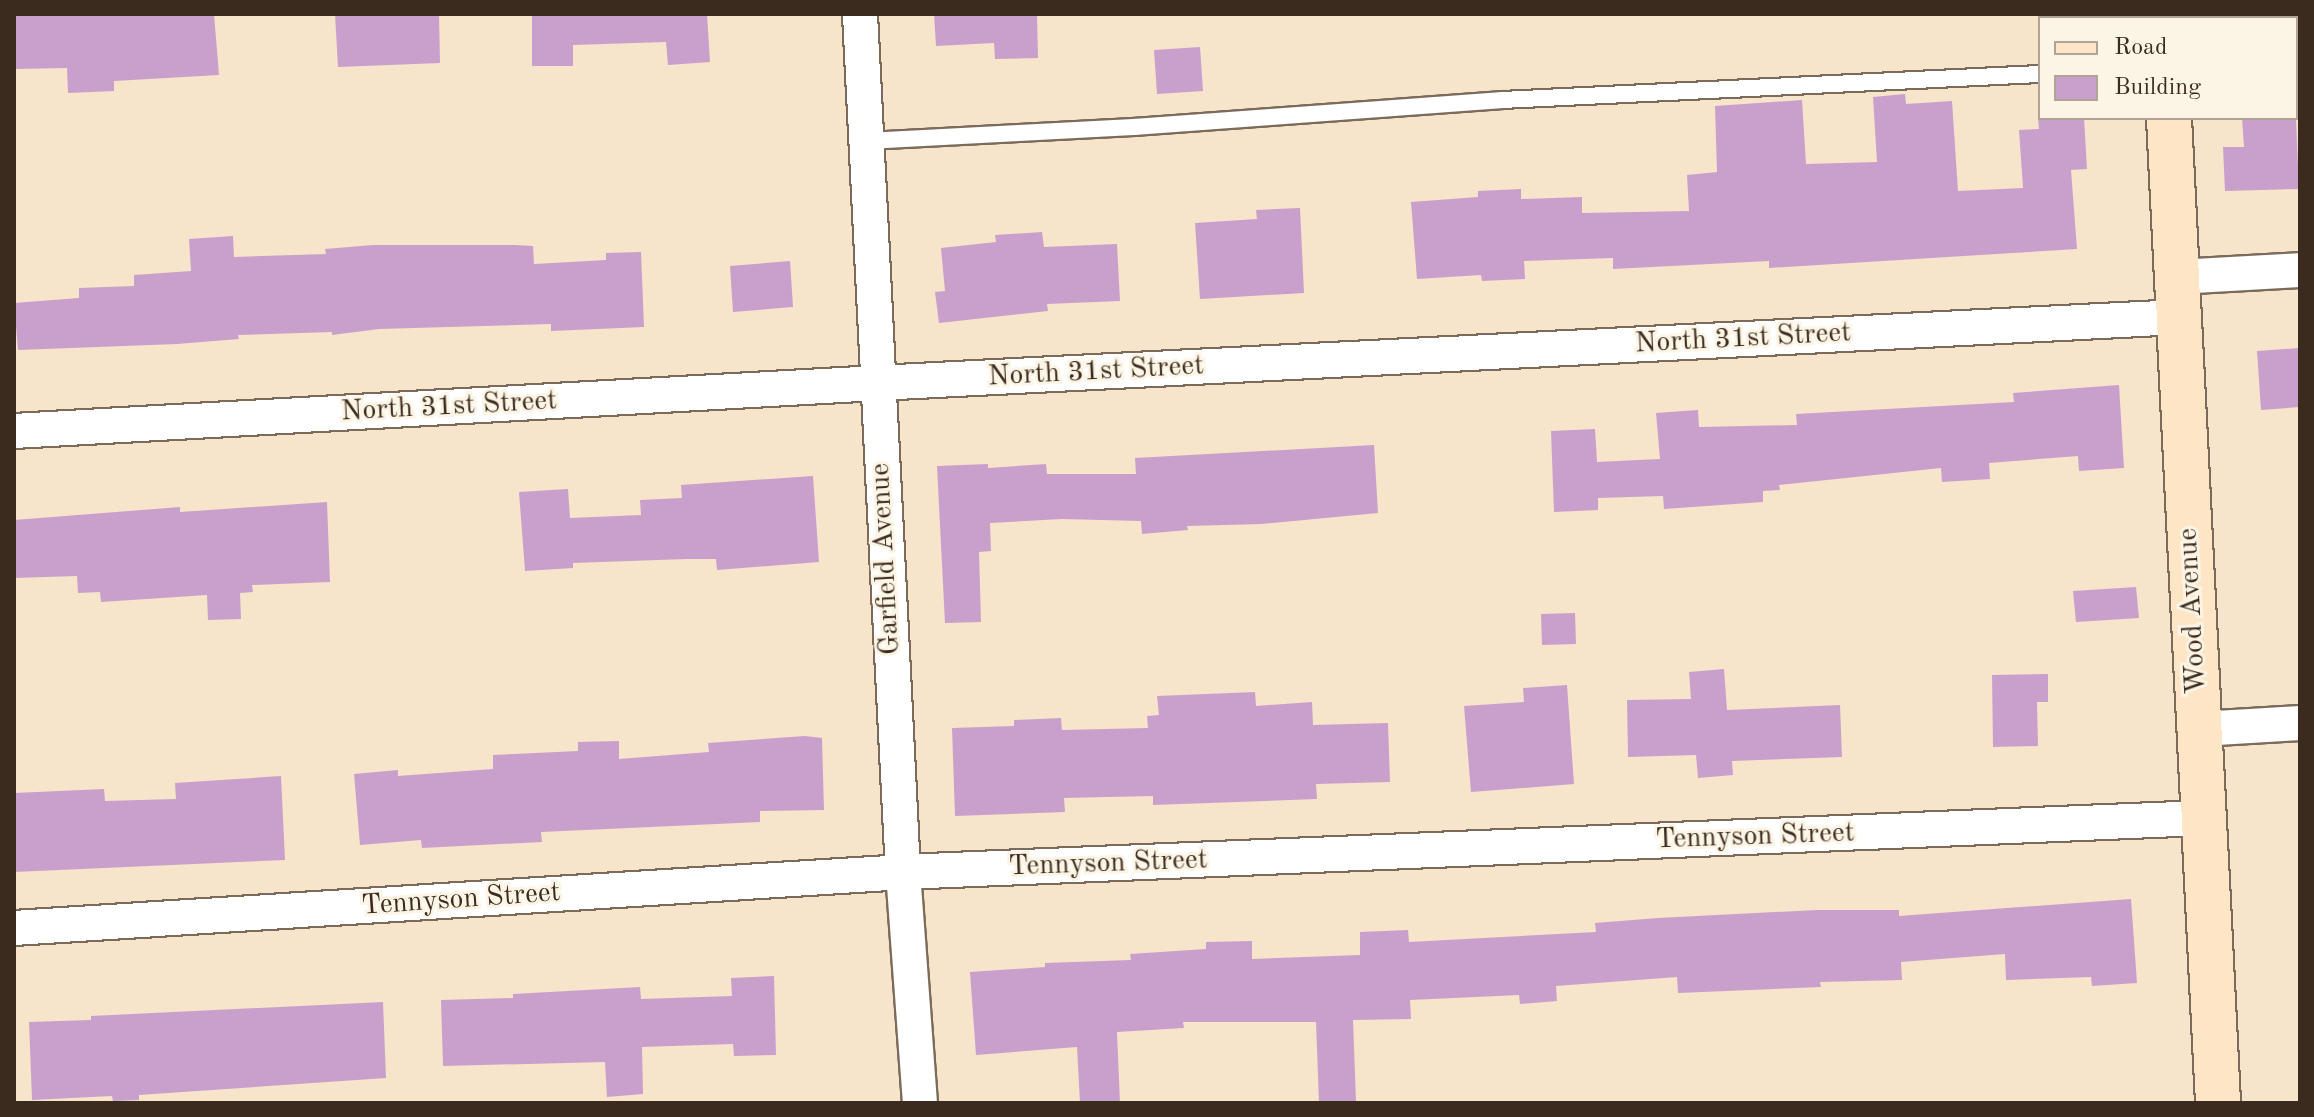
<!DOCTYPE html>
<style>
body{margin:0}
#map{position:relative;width:2314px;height:1117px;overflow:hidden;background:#f6e4cb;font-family:"Old Standard TT",serif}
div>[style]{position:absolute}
.building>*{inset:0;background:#c9a0cc}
.roads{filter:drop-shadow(2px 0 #7c6b5b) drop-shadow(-2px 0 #7c6b5b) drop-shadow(0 2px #7c6b5b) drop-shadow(0 -2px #7c6b5b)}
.lane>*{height:16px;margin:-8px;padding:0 8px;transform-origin:8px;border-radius:8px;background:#fff}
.street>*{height:34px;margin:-17px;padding:0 17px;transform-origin:17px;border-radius:17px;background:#fff}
.secondary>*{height:44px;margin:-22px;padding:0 22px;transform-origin:22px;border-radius:22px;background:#fde5c5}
span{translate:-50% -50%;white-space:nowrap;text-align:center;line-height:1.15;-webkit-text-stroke:6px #fcf5e5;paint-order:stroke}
.street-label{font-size:28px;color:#3b2a1e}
.frame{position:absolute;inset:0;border:16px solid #3b2a1e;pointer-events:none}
.legend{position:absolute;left:2038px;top:16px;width:260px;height:104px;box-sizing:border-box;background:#fcf5e5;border:2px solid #afa495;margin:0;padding:10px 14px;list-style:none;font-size:24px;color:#3b2a1e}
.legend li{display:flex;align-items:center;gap:16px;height:40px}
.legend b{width:40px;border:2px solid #afa495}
</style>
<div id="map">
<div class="building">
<div style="clip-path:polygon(14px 14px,214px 14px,219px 75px,114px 81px,114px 91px,68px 93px,67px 68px,14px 69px)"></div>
<div style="clip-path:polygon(335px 14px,439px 14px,440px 63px,338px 67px)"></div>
<div style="clip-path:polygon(532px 14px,707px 14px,710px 62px,668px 65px,666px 42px,573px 45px,573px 66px,532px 66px)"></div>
<div style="clip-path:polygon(934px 14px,1037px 14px,1038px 58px,995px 59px,994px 43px,936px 46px)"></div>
<div style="clip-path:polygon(1200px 47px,1203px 91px,1157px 94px,1154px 50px)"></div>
<div style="clip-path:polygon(1905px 94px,1906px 104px,1952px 101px,1958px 191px,2023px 188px,2019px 130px,2039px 129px,2038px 118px,2084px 118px,2087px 169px,2071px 170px,2077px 249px,1769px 268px,1769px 261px,1613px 269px,1613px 258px,1524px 261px,1525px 279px,1482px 281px,1481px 275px,1417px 279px,1411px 202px,1478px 197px,1478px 191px,1521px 189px,1521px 199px,1582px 197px,1582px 213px,1689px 211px,1687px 175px,1717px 172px,1715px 106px,1802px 100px,1806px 164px,1877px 162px,1873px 97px)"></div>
<div style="clip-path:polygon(2242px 118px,2296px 118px,2299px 189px,2225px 191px,2223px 147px,2244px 147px)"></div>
<div style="clip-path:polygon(1300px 208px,1304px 293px,1200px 299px,1195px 223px,1257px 219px,1256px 210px)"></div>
<div style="clip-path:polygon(1042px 232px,1044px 247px,1117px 244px,1120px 301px,1047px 304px,1048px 311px,939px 323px,935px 292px,945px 291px,941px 248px,996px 242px,995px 235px)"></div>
<div style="clip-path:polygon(233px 236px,234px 257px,326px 254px,325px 249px,373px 245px,515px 245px,533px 246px,534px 264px,606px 260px,606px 253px,641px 252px,644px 327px,551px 331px,551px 324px,379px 329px,332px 335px,332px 332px,238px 335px,239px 339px,177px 344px,18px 350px,14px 303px,79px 298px,79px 288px,134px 286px,134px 275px,191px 271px,189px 239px)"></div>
<div style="clip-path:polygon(790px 261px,793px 307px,733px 312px,730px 266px)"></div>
<div style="clip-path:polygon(2300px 348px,2300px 407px,2261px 410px,2257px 351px)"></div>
<div style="clip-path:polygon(2119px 385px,2124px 468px,2079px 471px,2078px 456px,1989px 463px,1990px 479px,1942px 482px,1941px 468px,1779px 485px,1780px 490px,1763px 491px,1763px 502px,1664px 509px,1663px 496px,1598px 498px,1598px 510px,1554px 512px,1551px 431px,1595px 429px,1597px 462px,1660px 459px,1656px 413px,1698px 410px,1699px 427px,1797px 425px,1796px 414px,2014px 402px,2013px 393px)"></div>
<div style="clip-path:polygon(1374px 445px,1378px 513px,1261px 524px,1187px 526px,1188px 530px,1142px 534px,1141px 521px,1062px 519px,990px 523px,991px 551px,979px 552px,981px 622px,945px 623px,937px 466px,988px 464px,988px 468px,1046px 464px,1047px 474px,1136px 474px,1135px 458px)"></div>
<div style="clip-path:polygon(813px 476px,819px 562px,717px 570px,716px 559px,686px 559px,573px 563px,573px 568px,525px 571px,519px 492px,568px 489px,570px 518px,641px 515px,640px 500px,682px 498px,681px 485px)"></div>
<div style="clip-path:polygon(327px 502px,330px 582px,252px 585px,253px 592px,240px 593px,241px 619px,208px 620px,207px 595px,101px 602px,100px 592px,78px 593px,77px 576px,14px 578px,14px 520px,180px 507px,180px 512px)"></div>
<div style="clip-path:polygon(2136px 587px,2139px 618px,2076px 622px,2073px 591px)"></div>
<div style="clip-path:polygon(1575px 613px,1576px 644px,1542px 645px,1541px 614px)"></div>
<div style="clip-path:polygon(1724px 669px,1727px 710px,1840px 705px,1842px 757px,1732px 761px,1733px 775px,1698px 778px,1696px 755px,1628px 757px,1627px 700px,1691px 699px,1689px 672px)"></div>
<div style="clip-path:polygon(2048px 674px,2048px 702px,2037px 702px,2038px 746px,1993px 747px,1992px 675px)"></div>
<div style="clip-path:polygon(1567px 685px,1574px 784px,1471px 792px,1464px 706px,1524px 702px,1523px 688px)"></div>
<div style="clip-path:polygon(1255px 692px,1256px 706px,1312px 702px,1313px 725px,1388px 723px,1390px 782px,1316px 784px,1317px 799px,1153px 805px,1153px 796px,1064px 798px,1065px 812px,955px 816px,952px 728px,1014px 726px,1014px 720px,1061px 718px,1062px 730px,1148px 728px,1147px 716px,1159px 715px,1157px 696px)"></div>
<div style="clip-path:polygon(805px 736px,822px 738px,824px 810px,760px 811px,760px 822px,541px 832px,542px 842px,422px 848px,421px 840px,360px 845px,354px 774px,398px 770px,398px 776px,493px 769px,493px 755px,578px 751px,578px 742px,619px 741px,619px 759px,709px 752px,708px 743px)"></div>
<div style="clip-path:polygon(281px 776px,285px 860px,14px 872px,14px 793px,104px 789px,105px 801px,176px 799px,175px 783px)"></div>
<div style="clip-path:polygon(2131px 899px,2137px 983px,2092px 986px,2091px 977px,2006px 980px,2005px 954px,1901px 962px,1902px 980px,1820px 982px,1821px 987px,1678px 993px,1677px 977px,1556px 986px,1557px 1001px,1520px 1004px,1519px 995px,1410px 1000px,1411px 1019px,1353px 1020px,1356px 1101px,1319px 1103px,1316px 1022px,1183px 1022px,1184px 1028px,1117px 1032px,1120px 1103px,1080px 1103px,1077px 1047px,976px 1055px,970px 972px,1045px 967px,1045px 963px,1131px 960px,1130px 954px,1206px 949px,1206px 942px,1252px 941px,1252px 959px,1360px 955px,1360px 932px,1408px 930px,1409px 942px,1596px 932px,1595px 923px,1658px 918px,1817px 910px,1899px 910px,1899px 916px)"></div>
<div style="clip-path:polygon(774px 976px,776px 1055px,734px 1056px,733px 1044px,642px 1047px,643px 1094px,607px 1097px,605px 1062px,443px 1066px,441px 1000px,513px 998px,513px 994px,640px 987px,641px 999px,732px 996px,731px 978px)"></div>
<div style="clip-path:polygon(383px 1002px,386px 1078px,139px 1095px,139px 1100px,113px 1101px,112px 1096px,32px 1100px,29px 1022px,91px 1020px,91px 1016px)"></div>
</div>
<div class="roads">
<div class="lane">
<div style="left:865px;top:141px;width:270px;rotate:-3deg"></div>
<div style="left:1135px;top:127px;width:368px;rotate:-4.2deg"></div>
<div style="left:1502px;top:100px;width:539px;rotate:-2.77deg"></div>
</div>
<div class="street">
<div style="left:860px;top:14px;width:859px;rotate:87.13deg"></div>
<div style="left:903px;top:872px;width:232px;rotate:85.8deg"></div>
<div style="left:2176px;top:277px;width:124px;rotate:-3.2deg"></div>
<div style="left:14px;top:431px;width:864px;rotate:-3.18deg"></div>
<div style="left:877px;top:383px;width:1303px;rotate:-2.9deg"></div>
<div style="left:2200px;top:729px;width:100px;rotate:-3.4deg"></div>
<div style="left:14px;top:928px;width:891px;rotate:-3.6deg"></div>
<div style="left:903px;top:872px;width:1301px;rotate:-2.38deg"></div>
</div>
<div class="secondary">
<div style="left:2163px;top:14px;width:4px;rotate:76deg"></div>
<div style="left:2169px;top:118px;width:986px;rotate:87.15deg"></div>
</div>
</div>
<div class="street-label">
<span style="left:1743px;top:339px;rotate:-3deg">North 31st Street</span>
<span style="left:1096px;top:372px;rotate:-3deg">North 31st Street</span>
<span style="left:449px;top:407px;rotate:-3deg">North 31st Street</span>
<span style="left:886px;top:559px;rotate:-93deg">Garfield Avenue</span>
<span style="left:2193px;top:611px;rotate:-93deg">Wood Avenue</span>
<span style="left:1755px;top:837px;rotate:-2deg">Tennyson Street</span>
<span style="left:1108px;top:864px;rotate:-2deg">Tennyson Street</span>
<span style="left:461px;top:900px;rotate:-4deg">Tennyson Street</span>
</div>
<div class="frame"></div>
<ul class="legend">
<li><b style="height:10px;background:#fde5c5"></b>Road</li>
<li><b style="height:22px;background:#c9a0cc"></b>Building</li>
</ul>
</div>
